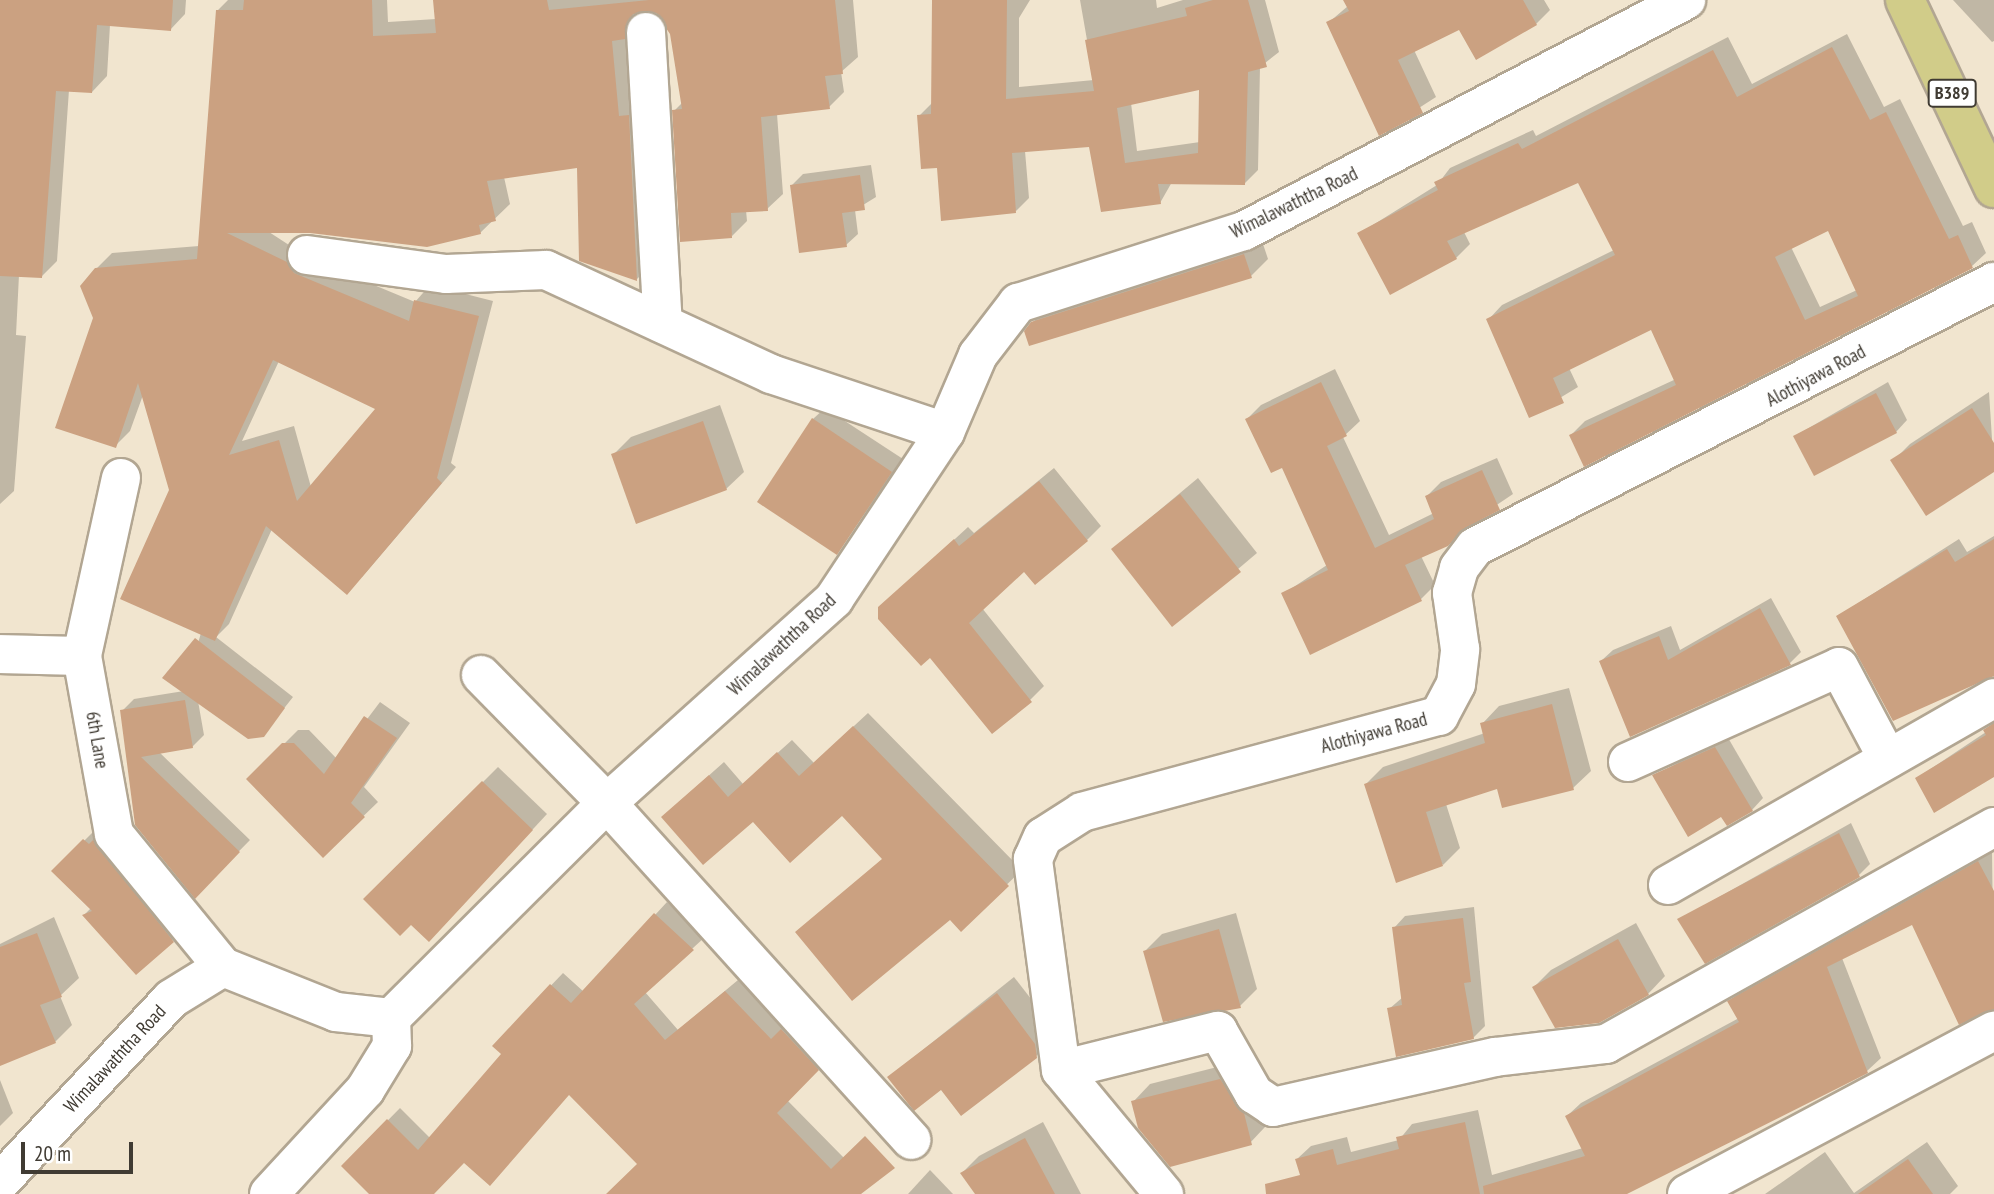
<!DOCTYPE html>
<style>
body{margin:0}
#map{position:relative;width:1994px;height:1194px;overflow:hidden;background:#f1e5cf;font-family:"PT Sans Narrow",sans-serif}
div>[style]{position:absolute}
.shadow>*{inset:0;background:#0003}
.building>*{inset:0;background:#cba181}
.roads{filter:drop-shadow(2px 0 #b2a692) drop-shadow(-2px 0 #b2a692) drop-shadow(0 2px #b2a692) drop-shadow(0 -2px #b2a692)}
.minor>*{height:38px;margin:-19px;padding:0 19px;transform-origin:19px;border-radius:19px;background:#fff}
.major>*{height:38px;margin:-19px;padding:0 19px;transform-origin:19px;border-radius:19px;background:#d1cc89}
span{translate:-50% -50%;white-space:nowrap;text-align:center;line-height:1.15;-webkit-text-stroke:5px #fff;paint-order:stroke}
.shield-label span{padding:2px 5px;background:#fff;border:2px solid;border-radius:5px;-webkit-text-stroke-width:0}
.shield-label{font-size:18px;color:#403b33;font-weight:700}
.street-label{font-size:19px;color:#403b33}
.scale{position:absolute;left:21px;top:1142px;width:112px;height:32px;box-sizing:border-box;border:4px solid #403b33;border-top:0;padding-left:9px;font-size:21px;line-height:24px;white-space:nowrap;color:#403b33;-webkit-text-stroke:5px #fff;paint-order:stroke}
</style>
<div id="map">
<div class="shadow">
<div style="clip-path:polygon(0 0,186px 0,185px 14px,170px 30px,110px 25px,107px 76px,92px 92px,69px 90px,57px 261px,42px 276px,19px 275px,16px 335px,26px 336px,14px 491px,0 504px)"></div>
<div style="clip-path:polygon(evenodd,228px 0,387px 0,388px 22px,436px 19px,434px 0,853px 0,858px 57px,841px 72px,844px 92px,829px 107px,777px 114px,783px 194px,767px 209px,746px 210px,747px 221px,732px 236px,674px 111px,682px 103px,672px 34px,657px 11px,643px 11px,652px 264px,637px 279px,581px 260px,579px 166px,504px 177px,510px 204px,480px 233px,269px 232px,309px 258px,415px 302px,430px 285px,493px 301px,451px 463px,456px 467px,362px 577px,272px 529px,229px 624px,216px 637px,293px 697px,263px 735px,198px 701px,204px 735px,192px 747px,159px 752px,250px 840px,195px 896px,122px 711px,134px 699px,184px 691px,201px 633px,171px 490px,143px 395px,130px 431px,115px 446px,95px 318px,96px 269px,112px 253px,199px 246px,218px 10px,228px 0,279px 361px,378px 409px,311px 487px,294px 426px,242px 441px,279px 361px)"></div>
<div style="clip-path:polygon(evenodd,934px 0,1030px 0,1019px 18px,1019px 87px,1094px 80px,1080px 0,1156px 0,1157px 8px,1183px 0,1265px 0,1279px 52px,1260px 67px,1258px 170px,1245px 183px,1172px 182px,1160px 203px,1090px 145px,1025px 151px,1029px 198px,1016px 211px,939px 167px,919px 116px,932px 103px,934px 0,1201px 88px,1200px 142px,1137px 151px,1131px 103px,1201px 88px)"></div>
<div style="clip-path:polygon(1345px 0,1544px 0,1550px 10px,1536px 24px,1460px 28px,1414px 50px,1436px 97px,1380px 133px,1328px 23px,1348px 6px)"></div>
<div style="clip-path:polygon(1953px 0,1994px 0,1994px 41px,1992px 42px)"></div>
<div style="clip-path:polygon(evenodd,1847px 34px,1884px 107px,1900px 99px,1963px 226px,1972px 222px,1986px 253px,1971px 267px,1571px 435px,1585px 421px,1676px 379px,1652px 328px,1569px 368px,1578px 387px,1530px 416px,1488px 320px,1502px 305px,1614px 250px,1578px 181px,1464px 232px,1470px 244px,1456px 258px,1360px 233px,1437px 185px,1450px 168px,1533px 130px,1536px 136px,1728px 37px,1752px 84px,1847px 34px,1829px 229px,1857px 290px,1820px 307px,1791px 247px,1829px 229px)"></div>
<div style="clip-path:polygon(871px 165px,876px 197px,855px 210px,858px 234px,846px 245px,792px 185px,803px 174px)"></div>
<div style="clip-path:polygon(1261px 238px,1268px 259px,1251px 276px,1032px 323px,1050px 305px)"></div>
<div style="clip-path:polygon(1335px 369px,1360px 421px,1343px 437px,1389px 535px,1434px 513px,1427px 496px,1441px 482px,1497px 458px,1513px 494px,1421px 556px,1435px 585px,1421px 599px,1283px 594px,1327px 565px,1283px 466px,1247px 419px,1261px 405px)"></div>
<div style="clip-path:polygon(1888px 382px,1907px 420px,1896px 432px,1795px 436px)"></div>
<div style="clip-path:polygon(1989px 392px,1994px 470px,1893px 461px,1910px 444px)"></div>
<div style="clip-path:polygon(720px 405px,744px 472px,726px 489px,613px 455px,631px 437px)"></div>
<div style="clip-path:polygon(825px 408px,903px 459px,837px 553px,813px 419px)"></div>
<div style="clip-path:polygon(1054px 468px,1101px 526px,1087px 540px,1024px 570px,982px 608px,1044px 686px,1030px 700px,895px 594px,968px 527px,974px 533px)"></div>
<div style="clip-path:polygon(1198px 478px,1257px 553px,1173px 624px,1113px 549px)"></div>
<div style="clip-path:polygon(1994px 536px,1994px 677px,1838px 616px,1959px 539px,1967px 552px)"></div>
<div style="clip-path:polygon(1771px 598px,1801px 652px,1790px 663px,1601px 661px,1613px 650px,1671px 626px,1680px 650px)"></div>
<div style="clip-path:polygon(1569px 688px,1591px 771px,1573px 788px,1498px 787px,1446px 804px,1460px 848px,1443px 865px,1366px 784px,1383px 767px,1485px 733px,1482px 724px,1499px 706px)"></div>
<div style="clip-path:polygon(380px 702px,410px 723px,364px 787px,378px 802px,323px 855px,249px 779px,298px 730px,309px 730px,337px 759px)"></div>
<div style="clip-path:polygon(868px 713px,1022px 870px,961px 929px,950px 918px,797px 932px,884px 858px,842px 814px,753px 819px,678px 803px,724px 762px,743px 784px,792px 740px,814px 763px)"></div>
<div style="clip-path:polygon(1994px 721px,1994px 775px,1917px 778px,1986px 732px)"></div>
<div style="clip-path:polygon(1727px 736px,1763px 798px,1752px 810px,1722px 815px,1654px 776px)"></div>
<div style="clip-path:polygon(498px 767px,547px 814px,444px 925px,411px 923px,366px 899px)"></div>
<div style="clip-path:polygon(1851px 823px,1870px 864px,1859px 875px,1680px 919px)"></div>
<div style="clip-path:polygon(96px 829px,184px 929px,136px 973px,84px 915px,91px 908px,54px 871px)"></div>
<div style="clip-path:polygon(1992px 849px,1994px 1010px,1960px 1023px,1913px 923px,1842px 958px,1881px 1058px,1867px 1071px,1624px 1194px,1306px 1194px,1297px 1159px,1311px 1146px,1347px 1137px,1351px 1152px,1399px 1140px,1412px 1124px,1478px 1110px,1492px 1175px,1583px 1148px,1567px 1116px,1581px 1103px,1739px 1018px,1729px 1002px,1743px 988px)"></div>
<div style="clip-path:polygon(667px 902px,705px 937px,645px 992px,678px 1030px,738px 980px,784px 1028px,829px 1057px,787px 1100px,844px 1158px,858px 1194px,609px 1194px,639px 1164px,570px 1094px,464px 1161px,432px 1194px,372px 1194px,343px 1166px,400px 1108px,430px 1138px,503px 1054px,494px 1045px,563px 973px,584px 992px)"></div>
<div style="clip-path:polygon(1474px 907px,1485px 1026px,1473px 1038px,1389px 1009px,1403px 997px,1394px 928px,1405px 916px)"></div>
<div style="clip-path:polygon(1236px 913px,1257px 989px,1240px 1006px,1145px 951px,1162px 934px)"></div>
<div style="clip-path:polygon(54px 917px,79px 978px,60px 996px,72px 1025px,55px 1042px,0 1064px,0 944px)"></div>
<div style="clip-path:polygon(1636px 923px,1665px 976px,1648px 994px,1534px 987px,1551px 970px)"></div>
<div style="clip-path:polygon(1014px 977px,1052px 1026px,1054px 1039px,1036px 1056px,942px 1088px,889px 1077px)"></div>
<div style="clip-path:polygon(1237px 1062px,1260px 1096px,1265px 1127px,1248px 1145px,1133px 1102px,1150px 1084px)"></div>
<div style="clip-path:polygon(0 1080px,13px 1113px,0 1126px)"></div>
<div style="clip-path:polygon(1043px 1122px,1081px 1194px,978px 1194px,962px 1173px,979px 1156px)"></div>
<div style="clip-path:polygon(1927px 1142px,1958px 1186px,1950px 1194px,1765px 1194px,1825px 1152px,1854px 1193px)"></div>
<div style="clip-path:polygon(930px 1170px,953px 1194px,908px 1194px)"></div>
</div>
<div class="building">
<div style="clip-path:polygon(0 0,173px 0,171px 31px,97px 25px,92px 93px,56px 91px,42px 278px,0 276px)"></div>
<div style="clip-path:polygon(evenodd,244px 0,372px 0,373px 36px,436px 33px,433px 0,547px 0,549px 10px,649px 0,835px 0,843px 74px,825px 76px,830px 109px,761px 117px,768px 211px,731px 213px,732px 238px,680px 242px,672px 110px,682px 109px,670px 34px,656px 13px,633px 14px,625px 39px,612px 41px,619px 116px,629px 115px,637px 281px,579px 261px,577px 168px,487px 181px,496px 221px,479px 225px,481px 234px,427px 247px,310px 233px,227px 233px,287px 262px,294px 273px,409px 321px,414px 300px,479px 316px,437px 478px,442px 483px,347px 595px,266px 526px,215px 641px,120px 599px,169px 490px,138px 383px,116px 448px,55px 428px,93px 318px,80px 286px,95px 268px,197px 259px,216px 10px,243px 10px,244px 0,273px 360px,375px 409px,297px 501px,279px 440px,229px 455px,273px 360px)"></div>
<div style="clip-path:polygon(evenodd,932px 0,1007px 0,1006px 99px,1094px 91px,1085px 40px,1187px 16px,1185px 8px,1213px 0,1248px 0,1267px 67px,1248px 72px,1245px 185px,1158px 184px,1161px 204px,1101px 212px,1089px 147px,1012px 153px,1016px 213px,941px 221px,937px 168px,921px 169px,917px 115px,931px 114px,932px 0,1199px 90px,1198px 153px,1125px 163px,1117px 108px,1199px 90px)"></div>
<div style="clip-path:polygon(1343px 0,1523px 0,1537px 25px,1476px 60px,1459px 30px,1398px 60px,1423px 113px,1379px 136px,1326px 22px,1349px 11px)"></div>
<div style="clip-path:polygon(evenodd,1832px 47px,1870px 120px,1886px 112px,1949px 239px,1958px 235px,1973px 268px,1584px 467px,1569px 435px,1676px 385px,1651px 330px,1553px 378px,1564px 403px,1529px 418px,1486px 319px,1615px 255px,1578px 183px,1447px 241px,1457px 259px,1390px 295px,1357px 233px,1438px 190px,1434px 182px,1518px 143px,1522px 149px,1713px 50px,1737px 97px,1832px 47px,1828px 231px,1858px 296px,1805px 320px,1775px 257px,1828px 231px)"></div>
<div style="clip-path:polygon(860px 175px,865px 210px,842px 213px,847px 247px,799px 253px,790px 185px)"></div>
<div style="clip-path:polygon(1244px 254px,1252px 278px,1029px 346px,1024px 331px,1031px 322px)"></div>
<div style="clip-path:polygon(1321px 382px,1347px 436px,1327px 446px,1375px 548px,1434px 519px,1425px 496px,1482px 470px,1500px 510px,1465px 528px,1448px 546px,1405px 565px,1422px 601px,1310px 655px,1281px 593px,1328px 570px,1282px 468px,1271px 473px,1245px 419px)"></div>
<div style="clip-path:polygon(1876px 393px,1897px 433px,1814px 476px,1793px 436px)"></div>
<div style="clip-path:polygon(1972px 408px,1994px 443px,1994px 472px,1926px 516px,1890px 460px)"></div>
<div style="clip-path:polygon(812px 418px,892px 472px,837px 555px,757px 502px)"></div>
<div style="clip-path:polygon(703px 421px,727px 490px,636px 524px,611px 454px)"></div>
<div style="clip-path:polygon(1039px 481px,1088px 541px,1035px 585px,1024px 572px,969px 623px,1032px 702px,992px 734px,930px 658px,921px 666px,878px 619px,878px 607px,954px 539px,959px 546px)"></div>
<div style="clip-path:polygon(1180px 494px,1241px 572px,1172px 627px,1111px 549px)"></div>
<div style="clip-path:polygon(1994px 539px,1994px 676px,1893px 721px,1836px 616px,1947px 549px,1955px 562px)"></div>
<div style="clip-path:polygon(1760px 608px,1791px 665px,1630px 737px,1599px 661px,1659px 636px,1668px 660px)"></div>
<div style="clip-path:polygon(195px 638px,285px 708px,264px 737px,248px 739px,162px 678px)"></div>
<div style="clip-path:polygon(185px 700px,193px 748px,141px 757px,240px 852px,195px 899px,135px 825px,120px 710px)"></div>
<div style="clip-path:polygon(1552px 704px,1574px 790px,1502px 808px,1497px 789px,1426px 812px,1443px 866px,1396px 883px,1364px 784px,1485px 743px,1480px 723px)"></div>
<div style="clip-path:polygon(364px 716px,397px 738px,351px 803px,365px 817px,323px 858px,246px 779px,282px 743px,294px 743px,324px 774px)"></div>
<div style="clip-path:polygon(1994px 723px,1994px 777px,1934px 813px,1915px 778px,1986px 735px,1983px 730px)"></div>
<div style="clip-path:polygon(853px 726px,1009px 886px,961px 932px,950px 920px,852px 1001px,795px 932px,882px 859px,842px 816px,790px 863px,753px 822px,703px 865px,661px 817px,709px 775px,728px 797px,777px 752px,799px 776px)"></div>
<div style="clip-path:polygon(1715px 747px,1753px 811px,1727px 826px,1721px 817px,1688px 837px,1652px 775px)"></div>
<div style="clip-path:polygon(482px 781px,533px 830px,429px 942px,411px 925px,400px 936px,363px 899px)"></div>
<div style="clip-path:polygon(1839px 833px,1860px 877px,1705px 964px,1677px 919px)"></div>
<div style="clip-path:polygon(83px 839px,89px 844px,93px 840px,174px 942px,136px 975px,82px 915px,92px 911px,51px 871px)"></div>
<div style="clip-path:polygon(1978px 861px,1994px 891px,1994px 1009px,1959px 1025px,1912px 925px,1827px 967px,1868px 1073px,1627px 1194px,1484px 1194px,1483px 1186px,1585px 1156px,1565px 1116px,1739px 1022px,1727px 1001px)"></div>
<div style="clip-path:polygon(654px 913px,694px 950px,634px 1004px,665px 1040px,725px 991px,771px 1039px,781px 1029px,819px 1070px,777px 1113px,831px 1169px,865px 1136px,895px 1168px,861px 1194px,606px 1194px,637px 1164px,569px 1095px,490px 1186px,464px 1163px,434px 1194px,369px 1194px,341px 1166px,387px 1119px,418px 1150px,501px 1054px,492px 1046px,550px 984px,571px 1003px)"></div>
<div style="clip-path:polygon(1463px 918px,1471px 982px,1464px 983px,1474px 1039px,1396px 1057px,1387px 1008px,1402px 1005px,1392px 927px)"></div>
<div style="clip-path:polygon(1219px 929px,1241px 1008px,1163px 1022px,1143px 951px)"></div>
<div style="clip-path:polygon(37px 933px,62px 997px,40px 1005px,56px 1043px,0 1066px,0 947px)"></div>
<div style="clip-path:polygon(1618px 939px,1649px 995px,1599px 1023px,1555px 1028px,1532px 987px)"></div>
<div style="clip-path:polygon(997px 993px,1035px 1044px,1037px 1058px,961px 1116px,941px 1090px,914px 1111px,887px 1077px)"></div>
<div style="clip-path:polygon(1220px 1079px,1244px 1113px,1252px 1145px,1170px 1167px,1138px 1128px,1131px 1101px)"></div>
<div style="clip-path:polygon(1465px 1122px,1480px 1194px,1266px 1194px,1265px 1184px,1300px 1175px,1295px 1159px,1333px 1149px,1337px 1165px,1399px 1149px,1396px 1137px)"></div>
<div style="clip-path:polygon(1025px 1138px,1055px 1194px,975px 1194px,960px 1173px)"></div>
<div style="clip-path:polygon(1908px 1159px,1933px 1194px,1858px 1194px)"></div>
</div>
<div class="roads">
<div class="minor">
<div style="left:646px;top:32px;width:292px;rotate:86.7deg"></div>
<div style="left:307px;top:255px;width:140px;rotate:7.8deg"></div>
<div style="left:446px;top:274px;width:100px;rotate:-2.3deg"></div>
<div style="left:546px;top:270px;width:248px;rotate:24.8deg"></div>
<div style="left:771px;top:374px;width:183px;rotate:18.4deg"></div>
<div style="left:121px;top:478px;width:182px;rotate:102.4deg"></div>
<div style="left:82px;top:656px;width:181px;rotate:79.8deg"></div>
<div style="left:114px;top:834px;width:172px;rotate:50.7deg"></div>
<div style="left:0;top:654px;width:82px;rotate:1.4deg"></div>
<div style="left:481px;top:675px;width:180px;rotate:45.5deg"></div>
<div style="left:607px;top:803px;width:454px;rotate:47.9deg"></div>
<div style="left:1628px;top:762px;width:231px;rotate:-24.2deg"></div>
<div style="left:1839px;top:667px;width:104px;rotate:62deg"></div>
<div style="left:1668px;top:885px;width:376px;rotate:-29.8deg"></div>
<div style="left:1061px;top:1070px;width:162px;rotate:-14deg"></div>
<div style="left:1218px;top:1031px;width:73px;rotate:60.3deg"></div>
<div style="left:1254px;top:1094px;width:23px;rotate:34deg"></div>
<div style="left:1273px;top:1107px;width:228px;rotate:-12.7deg"></div>
<div style="left:1495px;top:1057px;width:112px;rotate:-6.7deg"></div>
<div style="left:1606px;top:1044px;width:445px;rotate:-29.2deg"></div>
<div style="left:0;top:1182px;width:250px;rotate:-46.9deg"></div>
<div style="left:171px;top:999px;width:61px;rotate:-31.6deg"></div>
<div style="left:223px;top:967px;width:122px;rotate:21.7deg"></div>
<div style="left:336px;top:1012px;width:55px;rotate:6.2deg"></div>
<div style="left:391px;top:1018px;width:305px;rotate:-44.9deg"></div>
<div style="left:607px;top:803px;width:305px;rotate:-41.9deg"></div>
<div style="left:834px;top:599px;width:201px;rotate:-56.4deg"></div>
<div style="left:945px;top:432px;width:84px;rotate:-66.8deg"></div>
<div style="left:978px;top:355px;width:66px;rotate:-52.4deg"></div>
<div style="left:1018px;top:303px;width:237px;rotate:-17.7deg"></div>
<div style="left:1244px;top:231px;width:499px;rotate:-27.6deg"></div>
<div style="left:269px;top:1194px;width:142px;rotate:-47.3deg"></div>
<div style="left:365px;top:1090px;width:52px;rotate:-58.5deg"></div>
<div style="left:392px;top:1046px;width:28px;rotate:-92deg"></div>
<div style="left:1164px;top:1194px;width:161px;rotate:-129.7deg"></div>
<div style="left:1061px;top:1070px;width:213px;rotate:-97.6deg"></div>
<div style="left:1033px;top:859px;width:24px;rotate:-66deg"></div>
<div style="left:1043px;top:837px;width:46px;rotate:-32.7deg"></div>
<div style="left:1082px;top:812px;width:370px;rotate:-15.1deg"></div>
<div style="left:1439px;top:716px;width:36px;rotate:-62deg"></div>
<div style="left:1456px;top:684px;width:35px;rotate:-83deg"></div>
<div style="left:1460px;top:649px;width:57px;rotate:-98.1deg"></div>
<div style="left:1452px;top:593px;width:26px;rotate:-74deg"></div>
<div style="left:1459px;top:568px;width:26px;rotate:-53deg"></div>
<div style="left:1475px;top:547px;width:583px;rotate:-27.05deg"></div>
<div style="left:1687px;top:1194px;width:348px;rotate:-28deg"></div>
</div>
<div class="major">
<div style="left:1905px;top:0;width:208px;rotate:64.7deg"></div>
</div>
</div>
<div class="shield-label">
<span style="left:1952px;top:93px">B389</span>
</div>
<div class="street-label">
<span style="left:1294px;top:203px;rotate:-26deg">Wimalawaththa Road</span>
<span style="left:1816px;top:376px;rotate:-28deg">Alothiyawa Road</span>
<span style="left:782px;top:645px;rotate:-43deg">Wimalawaththa Road</span>
<span style="left:1374px;top:733px;rotate:-15deg">Alothiyawa Road</span>
<span style="left:97px;top:740px;rotate:80deg">6th Lane</span>
<span style="left:115px;top:1059px;rotate:-47deg">Wimalawaththa Road</span>
</div>
<div class="scale">20 m</div>
</div>
